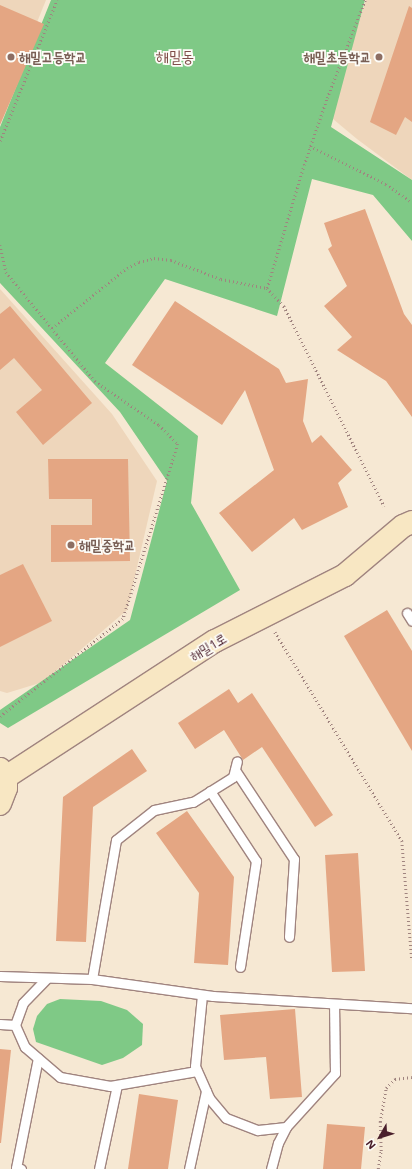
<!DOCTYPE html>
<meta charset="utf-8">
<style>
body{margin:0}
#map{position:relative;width:412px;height:1169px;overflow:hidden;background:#f6e8d3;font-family:Mali,"Poor Story",sans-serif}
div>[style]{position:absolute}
.built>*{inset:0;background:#eed6bb}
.green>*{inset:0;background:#7fc986}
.building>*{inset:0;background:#e4a683}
.path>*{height:2.5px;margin-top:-1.25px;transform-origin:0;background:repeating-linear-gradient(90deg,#a0847f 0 1px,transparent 0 4px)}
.roads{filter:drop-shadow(1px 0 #a0847f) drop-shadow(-1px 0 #a0847f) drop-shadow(0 1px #a0847f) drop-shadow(0 -1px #a0847f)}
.lane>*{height:9px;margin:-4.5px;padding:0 4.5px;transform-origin:4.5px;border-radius:4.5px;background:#fff}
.secondary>*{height:22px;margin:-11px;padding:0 11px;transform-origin:11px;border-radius:11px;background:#f8e7c3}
.dots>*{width:11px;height:11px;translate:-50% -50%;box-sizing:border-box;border:2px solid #fdfcf7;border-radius:50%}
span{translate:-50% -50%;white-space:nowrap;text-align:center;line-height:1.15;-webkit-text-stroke:3.5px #fdfcf7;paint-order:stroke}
.education-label{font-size:14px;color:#785e54;font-weight:700}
.left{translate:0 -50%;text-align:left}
.right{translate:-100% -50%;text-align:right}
.street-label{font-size:14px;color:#4a1f2b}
.quarter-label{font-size:16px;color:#804e4a}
.north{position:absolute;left:360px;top:1117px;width:40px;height:40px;-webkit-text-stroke:3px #fdfcf7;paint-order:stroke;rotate:231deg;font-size:11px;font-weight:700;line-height:16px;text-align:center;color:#4a1f2b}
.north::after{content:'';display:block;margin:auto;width:14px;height:18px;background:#4a1f2b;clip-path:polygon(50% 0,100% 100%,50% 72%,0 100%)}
</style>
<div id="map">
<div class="built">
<div style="clip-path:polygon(0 0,46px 0,0 114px)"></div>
<div style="clip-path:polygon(366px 0,412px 0,412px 180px,357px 139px,327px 114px)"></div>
<div style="clip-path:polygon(0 289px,112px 414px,157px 481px,127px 610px,43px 682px,7px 693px,0 691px)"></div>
</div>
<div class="green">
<div style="clip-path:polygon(51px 0,365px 0,331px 127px,412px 180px,412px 241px,373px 195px,312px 179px,277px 316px,165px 279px,105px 363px,198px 436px,191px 503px,240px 590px,8px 728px,0 723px,0 710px,130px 620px,167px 481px,120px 412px,0 283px,0 127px)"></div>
<div style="clip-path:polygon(60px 999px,101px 1001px,127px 1010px,143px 1024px,142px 1045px,123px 1058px,102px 1065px,36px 1042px,33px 1029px,37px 1016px,47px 1004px)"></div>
</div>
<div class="building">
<div style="clip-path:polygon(0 5px,44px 24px,0 125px)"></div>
<div style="clip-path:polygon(409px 6px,412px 8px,412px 122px,405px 117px,396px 135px,370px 122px)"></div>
<div style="clip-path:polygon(365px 209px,404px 314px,412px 325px,412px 417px,386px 381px,337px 350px,352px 337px,324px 306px,347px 286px,328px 249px,332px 246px,324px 223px)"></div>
<div style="clip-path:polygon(175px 301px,279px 369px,286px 383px,308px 379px,303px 421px,312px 443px,321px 435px,352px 470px,338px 483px,348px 507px,302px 530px,294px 518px,252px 552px,219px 513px,274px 470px,245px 390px,222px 425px,132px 365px)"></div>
<div style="clip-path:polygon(10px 306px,92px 403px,43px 445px,16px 412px,42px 390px,14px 358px,0 370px,0 314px)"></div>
<div style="clip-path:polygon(48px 459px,128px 459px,130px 561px,51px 562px,51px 525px,92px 525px,92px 499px,49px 499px)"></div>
<div style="clip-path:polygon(23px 564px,52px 621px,0 647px,0 575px)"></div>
<div style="clip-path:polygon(387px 610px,412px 651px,412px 751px,344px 636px)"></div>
<div style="clip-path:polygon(229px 689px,238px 703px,252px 693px,333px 815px,315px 827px,262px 747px,243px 760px,224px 730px,195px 749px,178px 723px)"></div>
<div style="clip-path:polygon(132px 749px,147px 771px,93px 807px,86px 942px,56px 941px,63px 797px)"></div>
<div style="clip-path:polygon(187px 811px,234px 877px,228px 965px,194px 963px,199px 893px,156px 833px)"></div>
<div style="clip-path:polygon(358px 853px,365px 971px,332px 972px,325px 855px)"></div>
<div style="clip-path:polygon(295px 1009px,302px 1097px,270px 1099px,266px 1057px,224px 1060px,220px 1015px)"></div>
<div style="clip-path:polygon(0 1049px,11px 1050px,1px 1143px,0 1143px)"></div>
<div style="clip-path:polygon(139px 1094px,178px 1100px,168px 1169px,128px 1169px)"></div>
<div style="clip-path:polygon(327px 1124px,365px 1127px,361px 1169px,323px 1169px)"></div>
</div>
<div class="path">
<div style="left:0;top:141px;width:152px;rotate:-68deg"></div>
<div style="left:310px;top:146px;width:85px;rotate:26.6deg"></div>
<div style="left:386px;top:184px;width:32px;rotate:35deg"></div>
<div style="left:0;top:245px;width:28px;rotate:77deg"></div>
<div style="left:6px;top:272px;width:141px;rotate:50.8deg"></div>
<div style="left:95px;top:381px;width:78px;rotate:34.5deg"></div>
<div style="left:159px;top:425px;width:27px;rotate:45deg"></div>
<div style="left:178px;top:444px;width:183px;rotate:107.4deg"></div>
<div style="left:123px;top:619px;width:157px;rotate:141.5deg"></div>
<div style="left:267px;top:288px;width:128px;rotate:-73.3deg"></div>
<div style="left:304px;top:165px;width:71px;rotate:-71.1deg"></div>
<div style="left:327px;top:98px;width:105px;rotate:-68.8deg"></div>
<div style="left:52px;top:328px;width:96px;rotate:-38.7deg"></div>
<div style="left:127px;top:268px;width:13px;rotate:-27deg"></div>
<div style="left:139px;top:262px;width:16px;rotate:-15deg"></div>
<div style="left:154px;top:258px;width:17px;rotate:7deg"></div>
<div style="left:171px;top:260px;width:53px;rotate:20.8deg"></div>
<div style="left:221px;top:279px;width:47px;rotate:11.1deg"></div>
<div style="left:267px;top:288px;width:25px;rotate:47deg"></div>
<div style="left:284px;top:306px;width:224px;rotate:63.4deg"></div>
<div style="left:275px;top:632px;width:245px;rotate:58.7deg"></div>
<div style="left:402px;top:841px;width:118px;rotate:85.2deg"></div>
<div style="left:378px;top:1169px;width:18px;rotate:-81deg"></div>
<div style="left:381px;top:1151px;width:29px;rotate:-92deg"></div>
<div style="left:380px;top:1122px;width:35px;rotate:-80deg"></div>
<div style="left:386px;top:1088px;width:13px;rotate:-45deg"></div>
<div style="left:395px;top:1079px;width:17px;rotate:-7deg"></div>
</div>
<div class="roads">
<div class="lane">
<div style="left:407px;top:613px;width:9px;rotate:58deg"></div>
<div style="left:235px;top:770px;width:107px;rotate:56.5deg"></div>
<div style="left:294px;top:859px;width:78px;rotate:93.7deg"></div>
<div style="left:210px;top:791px;width:84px;rotate:56.7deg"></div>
<div style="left:256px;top:861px;width:107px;rotate:98.6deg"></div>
<div style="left:0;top:976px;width:92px;rotate:1.9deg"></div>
<div style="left:92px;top:979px;width:122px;rotate:8deg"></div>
<div style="left:213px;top:996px;width:199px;rotate:3.5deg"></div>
<div style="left:47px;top:978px;width:35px;rotate:134deg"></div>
<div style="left:23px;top:1003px;width:23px;rotate:110deg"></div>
<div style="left:15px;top:1025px;width:24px;rotate:66deg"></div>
<div style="left:25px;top:1047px;width:46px;rotate:40.6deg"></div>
<div style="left:60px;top:1077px;width:51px;rotate:10.2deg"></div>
<div style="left:110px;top:1086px;width:88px;rotate:-9.8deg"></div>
<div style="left:92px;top:979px;width:141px;rotate:-80.2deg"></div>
<div style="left:116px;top:840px;width:48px;rotate:-38.3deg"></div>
<div style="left:154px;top:810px;width:40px;rotate:-12deg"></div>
<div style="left:193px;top:802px;width:47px;rotate:-32deg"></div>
<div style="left:233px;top:777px;width:16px;rotate:-76deg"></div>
<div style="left:202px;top:995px;width:71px;rotate:95.6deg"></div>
<div style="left:195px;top:1066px;width:35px;rotate:66deg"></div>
<div style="left:209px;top:1098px;width:26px;rotate:50deg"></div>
<div style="left:226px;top:1118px;width:34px;rotate:21deg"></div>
<div style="left:258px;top:1130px;width:28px;rotate:-6deg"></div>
<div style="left:0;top:1024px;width:15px;rotate:4deg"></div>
<div style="left:21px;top:1169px;width:5px;rotate:-169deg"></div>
<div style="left:16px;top:1168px;width:112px;rotate:-78.7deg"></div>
<div style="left:99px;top:1169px;width:86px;rotate:-77.9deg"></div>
<div style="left:189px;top:1169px;width:80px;rotate:-77.7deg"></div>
<div style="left:271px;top:1169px;width:27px;rotate:-75deg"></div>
<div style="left:278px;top:1143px;width:18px;rotate:-63deg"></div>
<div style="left:286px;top:1127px;width:73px;rotate:-47.8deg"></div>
<div style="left:335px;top:1073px;width:69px;rotate:-90.8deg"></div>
</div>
<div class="secondary">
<div style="left:0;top:769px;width:10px;rotate:53deg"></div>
<div style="left:6px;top:777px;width:11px;rotate:90deg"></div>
<div style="left:6px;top:788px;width:17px;rotate:111deg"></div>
<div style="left:6px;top:777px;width:249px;rotate:-33.1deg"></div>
<div style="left:215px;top:641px;width:146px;rotate:-26.9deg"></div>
<div style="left:345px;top:575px;width:76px;rotate:-40.2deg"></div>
<div style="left:403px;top:526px;width:10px;rotate:-24deg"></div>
</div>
</div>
<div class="dots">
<div style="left:11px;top:57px;background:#8d6e63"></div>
<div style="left:379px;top:57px;background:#8d6e63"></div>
<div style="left:71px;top:545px;background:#8d6e63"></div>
</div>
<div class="education-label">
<span class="left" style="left:19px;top:57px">해밀고등학교</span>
<span class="right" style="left:371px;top:57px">해밀초등학교</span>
<span class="left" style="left:79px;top:545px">해밀중학교</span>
</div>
<div class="street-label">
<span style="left:208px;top:647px;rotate:-31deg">해밀1로</span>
</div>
<div class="quarter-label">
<span style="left:175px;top:56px">해밀동</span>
</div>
<div class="north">N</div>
</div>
